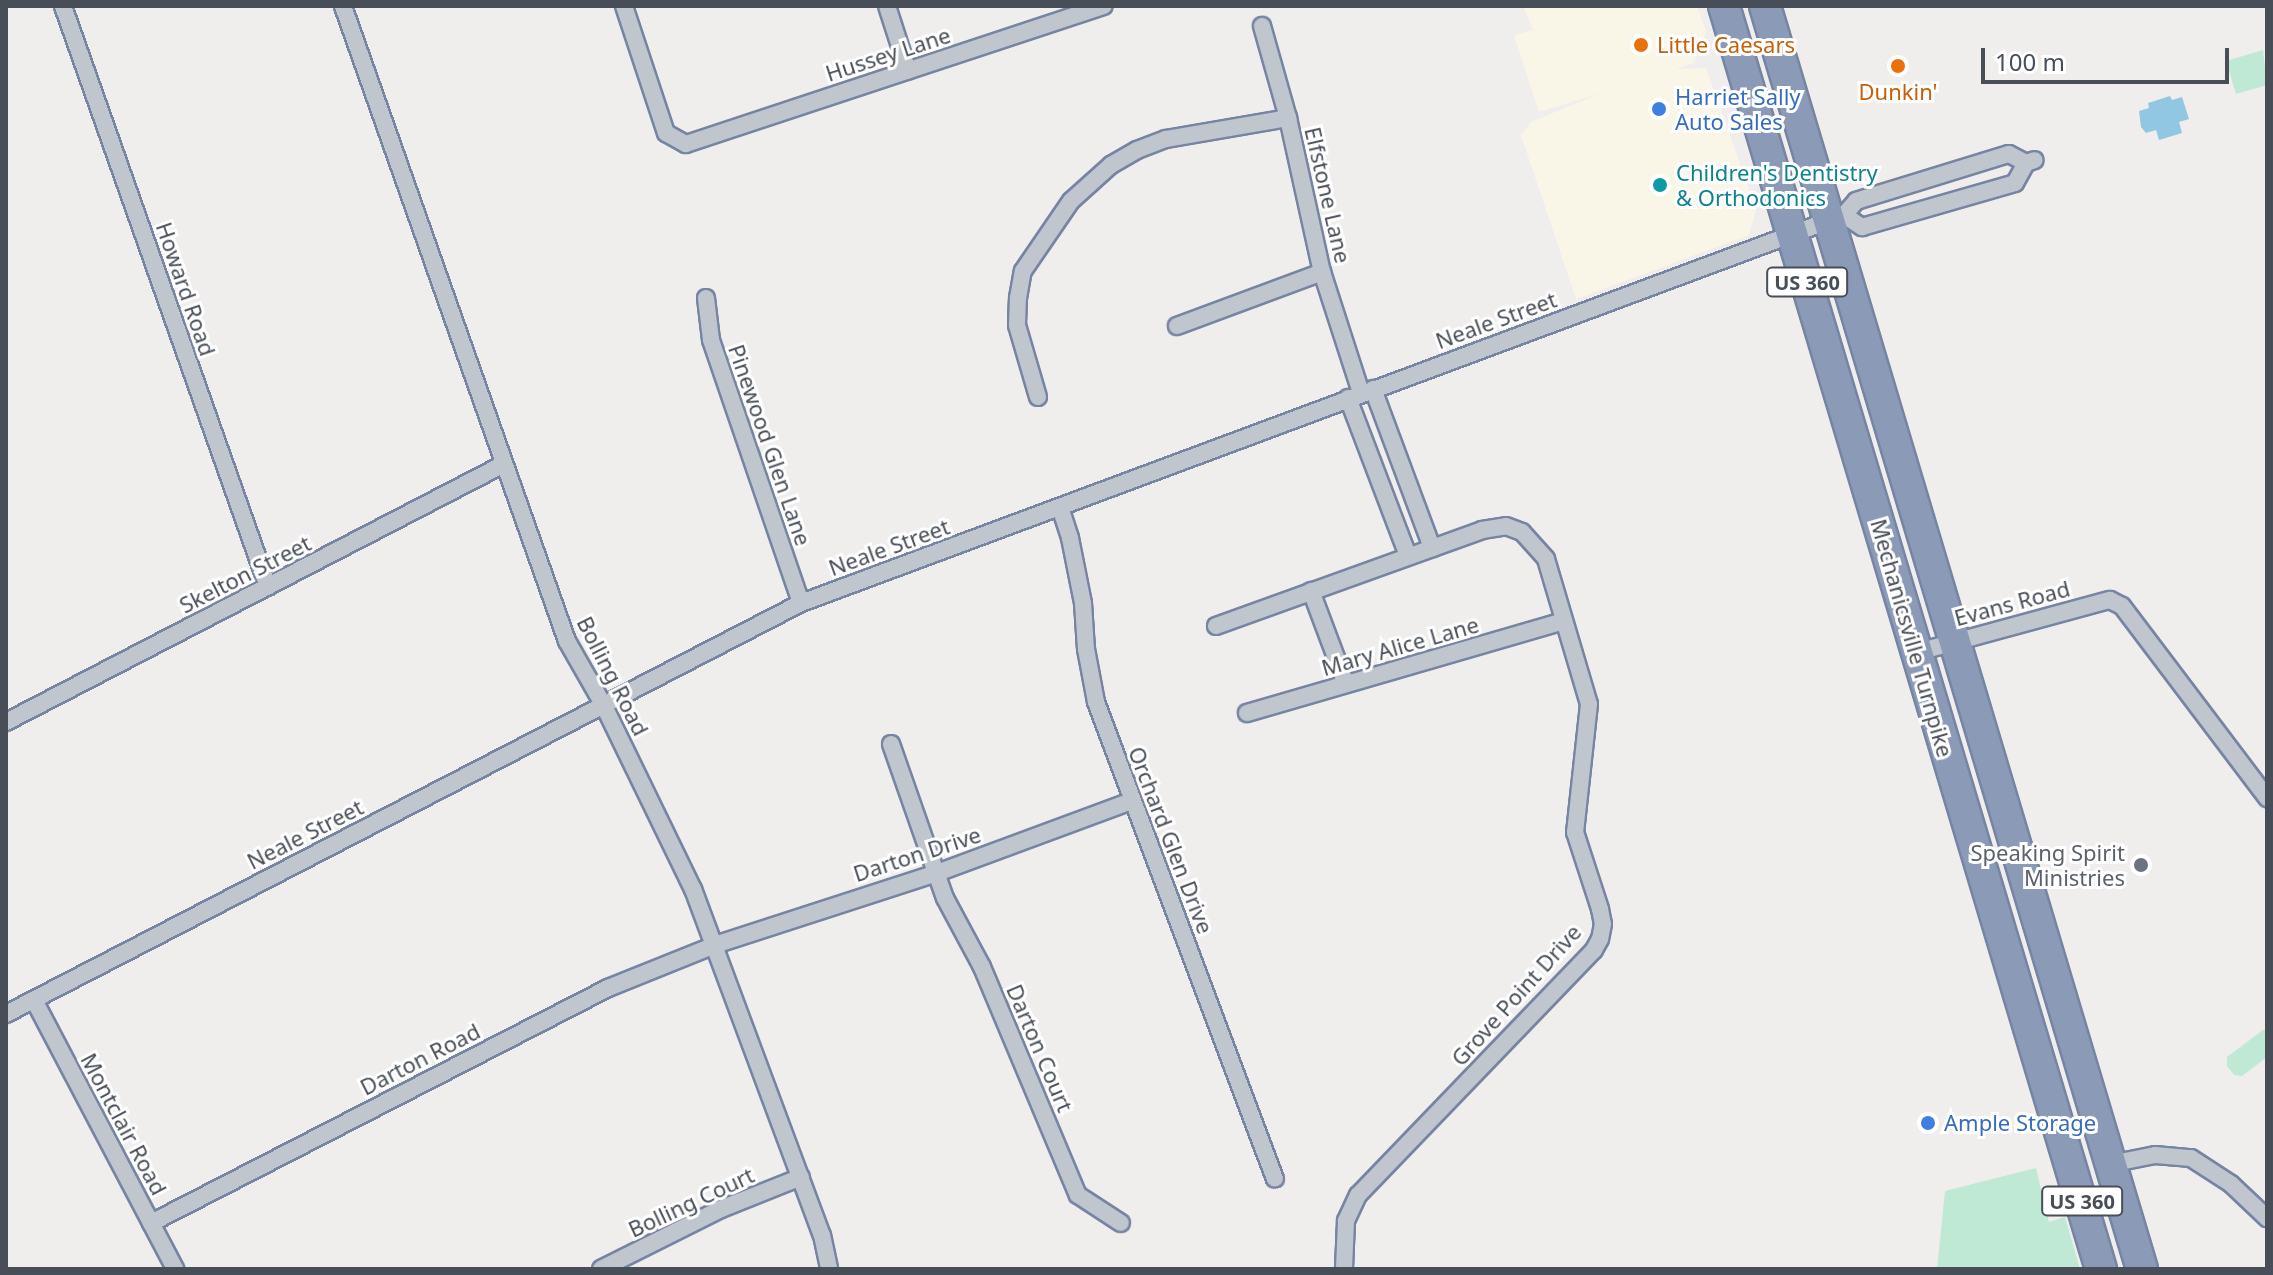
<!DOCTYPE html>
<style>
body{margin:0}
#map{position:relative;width:2273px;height:1275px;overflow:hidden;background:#f0eded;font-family:"Noto Sans",sans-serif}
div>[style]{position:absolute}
.commercial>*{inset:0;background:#f9f6e8}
.green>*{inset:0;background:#c0e9d5}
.water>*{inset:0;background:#92c7e1}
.roads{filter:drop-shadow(2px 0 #7585a2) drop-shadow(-2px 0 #7585a2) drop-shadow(0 2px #7585a2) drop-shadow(0 -2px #7585a2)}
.street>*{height:16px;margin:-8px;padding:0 8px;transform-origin:8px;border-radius:8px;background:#c0c6ce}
.highway>*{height:30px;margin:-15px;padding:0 15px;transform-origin:15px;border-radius:15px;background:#8a9ab7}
.dots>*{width:22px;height:22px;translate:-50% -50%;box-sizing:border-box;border:4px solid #fff;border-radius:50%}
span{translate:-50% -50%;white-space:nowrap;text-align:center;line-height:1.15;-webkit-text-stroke:6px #fff;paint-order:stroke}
.shield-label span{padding:2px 6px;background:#fff;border:2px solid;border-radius:6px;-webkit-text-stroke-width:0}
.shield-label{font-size:20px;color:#484e58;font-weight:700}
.food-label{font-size:22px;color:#c56008}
.left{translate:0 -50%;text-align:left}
.street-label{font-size:22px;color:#484e58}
.shop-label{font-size:22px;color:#366cbe}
.culture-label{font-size:22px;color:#0d838f}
.worship-label{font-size:22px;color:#5b616d}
.right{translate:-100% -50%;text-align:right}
.frame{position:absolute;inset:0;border:8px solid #484e58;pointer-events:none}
.scale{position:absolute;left:1981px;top:48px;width:248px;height:36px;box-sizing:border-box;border:4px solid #484e58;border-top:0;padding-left:10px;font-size:24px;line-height:28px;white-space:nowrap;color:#484e58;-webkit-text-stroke:6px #fff;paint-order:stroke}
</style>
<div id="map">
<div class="commercial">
<div style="clip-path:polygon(1523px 6px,1697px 6px,1706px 32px,1694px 63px,1676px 69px,1706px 68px,1756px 209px,1749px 235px,1576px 299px,1521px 135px,1531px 122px,1601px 93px,1539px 112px,1514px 35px,1533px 30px)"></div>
</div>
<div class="green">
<div style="clip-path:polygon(2263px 50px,2267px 85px,2236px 94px,2226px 61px)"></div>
<div style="clip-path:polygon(2263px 1030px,2267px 1030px,2267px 1057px,2242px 1076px,2234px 1075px,2227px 1066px,2227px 1057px)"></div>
<div style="clip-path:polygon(2036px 1168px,2049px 1222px,2065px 1217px,2080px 1269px,1937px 1269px,1945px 1191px)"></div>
</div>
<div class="water">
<div style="clip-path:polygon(2170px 96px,2172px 100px,2182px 97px,2189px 119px,2179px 122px,2182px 133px,2159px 140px,2156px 130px,2146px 133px,2141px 127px,2139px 111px,2149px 108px,2148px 103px)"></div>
</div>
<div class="roads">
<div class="street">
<div style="left:63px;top:6px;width:616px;rotate:70.57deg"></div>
<div style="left:343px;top:6px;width:673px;rotate:70.57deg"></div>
<div style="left:567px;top:641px;width:73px;rotate:60.3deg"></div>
<div style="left:603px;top:704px;width:206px;rotate:64.1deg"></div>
<div style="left:693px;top:889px;width:369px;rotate:69.6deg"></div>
<div style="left:822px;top:1235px;width:35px;rotate:78deg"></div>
<div style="left:624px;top:6px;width:134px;rotate:71.7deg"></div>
<div style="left:666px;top:133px;width:23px;rotate:29deg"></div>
<div style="left:686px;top:144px;width:440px;rotate:-18.3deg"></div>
<div style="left:887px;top:6px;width:68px;rotate:72.1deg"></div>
<div style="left:1262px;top:26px;width:96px;rotate:74.2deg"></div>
<div style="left:1844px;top:215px;width:22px;rotate:34deg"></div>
<div style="left:1862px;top:227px;width:159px;rotate:-16deg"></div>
<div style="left:2015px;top:183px;width:23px;rotate:-61deg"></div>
<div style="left:706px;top:298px;width:42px;rotate:83.2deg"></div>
<div style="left:711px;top:340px;width:278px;rotate:71.1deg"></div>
<div style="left:1177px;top:326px;width:155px;rotate:-20.4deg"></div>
<div style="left:1373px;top:389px;width:170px;rotate:69.6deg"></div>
<div style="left:1038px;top:397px;width:75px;rotate:-106.3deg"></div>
<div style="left:1017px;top:325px;width:27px;rotate:-88deg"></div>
<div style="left:1018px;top:298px;width:27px;rotate:-80deg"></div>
<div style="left:1023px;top:271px;width:85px;rotate:-55.6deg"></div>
<div style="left:1071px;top:201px;width:54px;rotate:-42deg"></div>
<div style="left:1111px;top:165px;width:30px;rotate:-30deg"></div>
<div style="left:1137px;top:150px;width:31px;rotate:-21deg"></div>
<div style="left:1166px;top:139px;width:124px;rotate:-9.8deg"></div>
<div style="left:1288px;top:118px;width:158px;rotate:77.6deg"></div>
<div style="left:1322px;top:272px;width:127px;rotate:72.1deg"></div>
<div style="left:1348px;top:398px;width:169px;rotate:69.2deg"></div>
<div style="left:1060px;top:507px;width:33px;rotate:72deg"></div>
<div style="left:1070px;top:538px;width:66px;rotate:78.7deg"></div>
<div style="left:1083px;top:603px;width:46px;rotate:86.3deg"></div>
<div style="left:1086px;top:649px;width:54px;rotate:79.3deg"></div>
<div style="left:1096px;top:702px;width:509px;rotate:69.43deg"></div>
<div style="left:1311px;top:591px;width:99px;rotate:69.4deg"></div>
<div style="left:1216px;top:626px;width:283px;rotate:-19.8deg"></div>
<div style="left:1482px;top:530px;width:24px;rotate:-9deg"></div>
<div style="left:1506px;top:526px;width:17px;rotate:21deg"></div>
<div style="left:1522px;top:532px;width:36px;rotate:48deg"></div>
<div style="left:1546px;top:559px;width:151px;rotate:73.5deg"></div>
<div style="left:1589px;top:704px;width:129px;rotate:96.2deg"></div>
<div style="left:1575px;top:832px;width:81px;rotate:72deg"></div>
<div style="left:1600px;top:909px;width:15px;rotate:79deg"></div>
<div style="left:1603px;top:924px;width:15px;rotate:101deg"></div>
<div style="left:1600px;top:939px;width:13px;rotate:119deg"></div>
<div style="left:1594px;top:950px;width:340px;rotate:133.9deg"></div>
<div style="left:1358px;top:1195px;width:29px;rotate:115deg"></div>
<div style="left:1346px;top:1221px;width:48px;rotate:92.4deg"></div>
<div style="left:1918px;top:652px;width:199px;rotate:-15.2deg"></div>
<div style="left:2110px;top:600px;width:13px;rotate:27deg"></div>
<div style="left:2122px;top:606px;width:241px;rotate:52.9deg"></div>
<div style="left:1247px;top:713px;width:330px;rotate:-16.2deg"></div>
<div style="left:6px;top:722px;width:561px;rotate:-27.39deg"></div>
<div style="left:891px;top:744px;width:163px;rotate:70.7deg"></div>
<div style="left:945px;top:898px;width:78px;rotate:61.8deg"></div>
<div style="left:982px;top:967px;width:247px;rotate:67.2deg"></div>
<div style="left:1078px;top:1195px;width:51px;rotate:33.1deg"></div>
<div style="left:34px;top:1000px;width:304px;rotate:62.3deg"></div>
<div style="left:6px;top:1014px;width:895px;rotate:-27.34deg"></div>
<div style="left:801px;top:603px;width:1113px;rotate:-20.41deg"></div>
<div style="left:1844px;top:215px;width:18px;rotate:-49deg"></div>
<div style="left:1856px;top:201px;width:160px;rotate:-17.1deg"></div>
<div style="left:2009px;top:154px;width:19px;rotate:28deg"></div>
<div style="left:2026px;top:163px;width:9px;rotate:-18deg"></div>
<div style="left:2110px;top:1164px;width:46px;rotate:-11.3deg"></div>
<div style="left:2155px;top:1155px;width:36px;rotate:5deg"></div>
<div style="left:2191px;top:1158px;width:48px;rotate:33deg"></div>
<div style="left:2231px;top:1184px;width:50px;rotate:43.4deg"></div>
<div style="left:151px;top:1223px;width:514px;rotate:-27.21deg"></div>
<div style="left:608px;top:988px;width:115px;rotate:-21.9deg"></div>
<div style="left:715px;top:945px;width:233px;rotate:-18deg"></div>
<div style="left:937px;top:873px;width:208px;rotate:-20.3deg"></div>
<div style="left:601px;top:1269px;width:134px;rotate:-26.6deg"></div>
<div style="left:721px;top:1209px;width:86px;rotate:-21.8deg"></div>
</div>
<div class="highway">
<div style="left:1724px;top:6px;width:1318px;rotate:73.38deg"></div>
<div style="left:1765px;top:6px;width:1318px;rotate:73.38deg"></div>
</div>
</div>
<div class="dots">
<div style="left:1641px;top:45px;background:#e8710a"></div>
<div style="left:1898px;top:66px;background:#e8710a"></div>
<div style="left:1659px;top:109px;background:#3f7fe0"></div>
<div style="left:1660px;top:185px;background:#0f9aa8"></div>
<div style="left:2141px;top:865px;background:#6b7280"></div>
<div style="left:1928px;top:1123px;background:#3f7fe0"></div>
</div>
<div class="shield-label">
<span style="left:1807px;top:282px">US 360</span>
<span style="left:2082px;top:1201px">US 360</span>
</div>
<div class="food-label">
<span class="left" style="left:1657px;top:45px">Little Caesars</span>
<span style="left:1898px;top:92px">Dunkin'</span>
</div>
<div class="street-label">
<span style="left:888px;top:54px;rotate:-18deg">Hussey Lane</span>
<span style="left:1328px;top:195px;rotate:77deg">Elfstone Lane</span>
<span style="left:186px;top:289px;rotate:71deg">Howard Road</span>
<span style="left:1496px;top:320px;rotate:-20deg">Neale Street</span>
<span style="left:770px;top:445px;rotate:71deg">Pinewood Glen Lane</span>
<span style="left:889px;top:547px;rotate:-20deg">Neale Street</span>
<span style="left:245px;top:574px;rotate:-27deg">Skelton Street</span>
<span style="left:2012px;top:603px;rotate:-15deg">Evans Road</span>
<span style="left:1912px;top:638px;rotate:74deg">Mechanicsville Turnpike</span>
<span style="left:1400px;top:646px;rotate:-16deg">Mary Alice Lane</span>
<span style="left:613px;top:676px;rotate:63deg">Bolling Road</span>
<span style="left:305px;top:834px;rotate:-27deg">Neale Street</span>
<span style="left:1171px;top:840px;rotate:69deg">Orchard Glen Drive</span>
<span style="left:917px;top:854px;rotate:-18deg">Darton Drive</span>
<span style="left:1516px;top:995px;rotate:-48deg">Grove Point Drive</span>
<span style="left:1040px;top:1048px;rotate:67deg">Darton Court</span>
<span style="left:420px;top:1059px;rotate:-27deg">Darton Road</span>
<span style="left:124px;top:1124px;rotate:62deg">Montclair Road</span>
<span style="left:691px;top:1202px;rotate:-25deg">Bolling Court</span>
</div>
<div class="shop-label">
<span class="left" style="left:1675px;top:109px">Harriet Sally<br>Auto Sales</span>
<span class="left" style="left:1944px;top:1123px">Ample Storage</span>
</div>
<div class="culture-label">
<span class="left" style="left:1676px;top:185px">Children's Dentistry<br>&amp; Orthodonics</span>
</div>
<div class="worship-label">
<span class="right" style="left:2125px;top:865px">Speaking Spirit<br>Ministries</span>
</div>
<div class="frame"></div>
<div class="scale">100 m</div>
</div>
